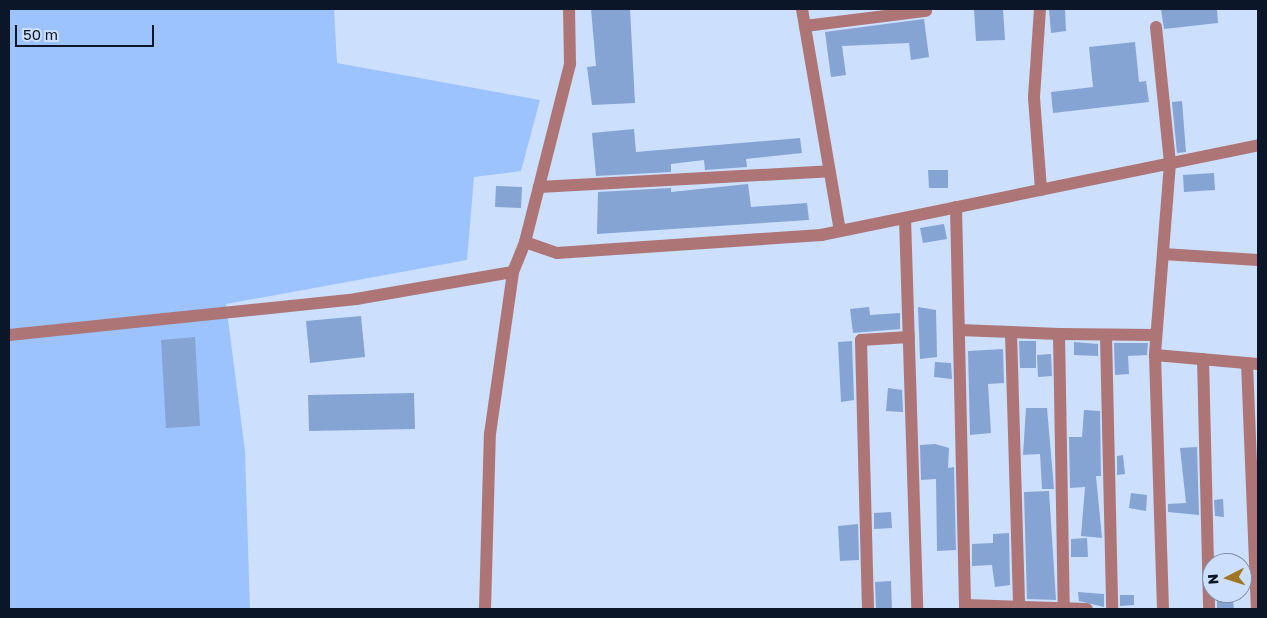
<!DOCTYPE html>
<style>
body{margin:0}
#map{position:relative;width:1267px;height:618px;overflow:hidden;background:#ccdffd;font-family:"Golos Text",sans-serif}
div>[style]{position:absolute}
.water>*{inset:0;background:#9cc3fe}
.building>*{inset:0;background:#86a4d3}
.minor>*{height:12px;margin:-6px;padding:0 6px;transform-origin:6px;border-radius:6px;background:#ad7576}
span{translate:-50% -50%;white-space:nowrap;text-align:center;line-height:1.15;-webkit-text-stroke:5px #ccdffd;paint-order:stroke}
.frame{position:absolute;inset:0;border:10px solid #0b1628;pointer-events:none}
.north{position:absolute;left:1202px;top:553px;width:50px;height:50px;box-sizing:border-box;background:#ccdffd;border:1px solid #7f8fa8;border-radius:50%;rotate:265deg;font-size:14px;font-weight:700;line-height:20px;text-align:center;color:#0b1628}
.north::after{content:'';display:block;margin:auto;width:18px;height:22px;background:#a07525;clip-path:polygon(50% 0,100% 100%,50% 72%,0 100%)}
.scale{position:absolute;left:15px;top:25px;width:139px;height:22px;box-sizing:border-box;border:2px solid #0b1628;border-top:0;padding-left:6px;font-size:15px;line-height:18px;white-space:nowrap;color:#0b1628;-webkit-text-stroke:4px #ccdffd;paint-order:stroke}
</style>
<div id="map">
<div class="water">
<div style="clip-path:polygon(9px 9px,334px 9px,337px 63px,540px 100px,521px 171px,474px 177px,467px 260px,226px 304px,245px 451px,250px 609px,9px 609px)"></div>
</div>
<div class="building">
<div style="clip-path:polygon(591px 9px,630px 9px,635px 103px,592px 105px,587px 67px,596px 66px)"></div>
<div style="clip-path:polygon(974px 9px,1003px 9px,1005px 40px,976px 41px)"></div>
<div style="clip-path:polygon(1049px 9px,1065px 9px,1066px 31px,1051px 33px)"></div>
<div style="clip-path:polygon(1161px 9px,1217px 9px,1218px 23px,1164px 29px)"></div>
<div style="clip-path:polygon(924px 19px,929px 57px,911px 60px,909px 43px,842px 46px,846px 75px,831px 77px,825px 32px)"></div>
<div style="clip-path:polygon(1135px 42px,1139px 82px,1146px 81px,1149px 102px,1053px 113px,1051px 92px,1093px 87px,1089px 47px)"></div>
<div style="clip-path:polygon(1182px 101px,1186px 152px,1177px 153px,1172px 102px)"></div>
<div style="clip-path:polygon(634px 129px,636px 152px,800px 138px,802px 153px,746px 159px,747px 167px,705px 170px,704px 160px,671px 164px,671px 172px,596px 176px,592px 133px)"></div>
<div style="clip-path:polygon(928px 170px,948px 170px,948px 188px,929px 188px)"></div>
<div style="clip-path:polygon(1214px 173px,1215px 190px,1184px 192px,1183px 175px)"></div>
<div style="clip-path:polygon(748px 184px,751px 207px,807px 203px,809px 220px,597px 234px,598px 192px,671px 188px,671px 192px)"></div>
<div style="clip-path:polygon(496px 186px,522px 187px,521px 208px,495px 207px)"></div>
<div style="clip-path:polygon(944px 224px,947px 239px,923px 243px,920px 228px)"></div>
<div style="clip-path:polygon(869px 307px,870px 315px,900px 313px,900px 329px,853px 333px,850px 309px)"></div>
<div style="clip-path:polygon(918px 307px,936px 310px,937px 357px,920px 359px)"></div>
<div style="clip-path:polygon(361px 316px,365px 357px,310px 363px,306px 321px)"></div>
<div style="clip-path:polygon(195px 337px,200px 426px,166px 428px,161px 340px)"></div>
<div style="clip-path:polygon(852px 341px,854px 400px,841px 402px,838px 342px)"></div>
<div style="clip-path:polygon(1019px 341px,1036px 341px,1036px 368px,1020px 368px)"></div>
<div style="clip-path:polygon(1074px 342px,1098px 344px,1098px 356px,1074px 355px)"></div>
<div style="clip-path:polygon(1114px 343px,1148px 343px,1147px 355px,1128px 356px,1129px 374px,1115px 375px)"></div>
<div style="clip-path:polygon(1003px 349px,1004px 383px,988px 384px,991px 433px,970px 435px,968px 351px)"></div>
<div style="clip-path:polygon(1051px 354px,1052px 376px,1038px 377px,1037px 355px)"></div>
<div style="clip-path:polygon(935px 362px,951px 363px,952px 379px,934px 377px)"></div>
<div style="clip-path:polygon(888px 388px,902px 390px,903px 412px,886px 411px)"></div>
<div style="clip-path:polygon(414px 393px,415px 429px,309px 431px,308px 395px)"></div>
<div style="clip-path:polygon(1026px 408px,1047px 408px,1054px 489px,1042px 489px,1040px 454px,1023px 455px)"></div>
<div style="clip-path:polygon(1084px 410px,1100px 411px,1101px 476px,1096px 476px,1102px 538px,1081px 536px,1085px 487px,1070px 488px,1069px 437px,1082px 437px)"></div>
<div style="clip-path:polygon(935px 444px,949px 448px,948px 468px,954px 467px,956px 550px,937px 551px,936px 479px,921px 480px,920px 445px)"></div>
<div style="clip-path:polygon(1197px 447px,1199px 515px,1168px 512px,1168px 504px,1186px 503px,1180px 448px)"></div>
<div style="clip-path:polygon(1123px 455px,1125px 474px,1117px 475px,1117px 456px)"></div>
<div style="clip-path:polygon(1049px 491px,1056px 600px,1027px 599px,1024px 492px)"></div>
<div style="clip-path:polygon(1131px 493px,1147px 495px,1146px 511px,1129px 508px)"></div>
<div style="clip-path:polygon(1223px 499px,1224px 517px,1215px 516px,1214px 500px)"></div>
<div style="clip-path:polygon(891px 512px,892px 528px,874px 529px,874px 513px)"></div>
<div style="clip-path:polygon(858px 524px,859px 560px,840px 561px,838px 526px)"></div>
<div style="clip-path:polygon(1009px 533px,1010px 585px,995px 587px,992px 565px,972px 566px,972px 544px,993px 543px,993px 534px)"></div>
<div style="clip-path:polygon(1087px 538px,1088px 557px,1071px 557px,1071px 539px)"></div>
<div style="clip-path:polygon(891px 581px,892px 609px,876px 609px,875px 582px)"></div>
<div style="clip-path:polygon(1078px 592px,1104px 594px,1104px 607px,1079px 601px)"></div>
<div style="clip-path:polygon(1217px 593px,1232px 593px,1234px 609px,1217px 609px)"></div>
<div style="clip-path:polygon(1120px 595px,1134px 595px,1134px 605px,1120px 606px)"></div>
</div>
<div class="minor">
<div style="left:802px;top:9px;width:225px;rotate:80.3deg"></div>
<div style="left:1040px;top:9px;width:89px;rotate:93.9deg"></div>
<div style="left:1034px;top:98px;width:92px;rotate:85.6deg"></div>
<div style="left:805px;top:26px;width:122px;rotate:-7.1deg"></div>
<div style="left:1156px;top:27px;width:137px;rotate:84.1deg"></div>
<div style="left:1170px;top:163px;width:193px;rotate:94.5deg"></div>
<div style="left:1155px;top:355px;width:254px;rotate:88.2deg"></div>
<div style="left:539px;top:187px;width:291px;rotate:-3.1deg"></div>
<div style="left:956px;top:207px;width:402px;rotate:88.7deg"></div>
<div style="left:905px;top:218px;width:391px;rotate:88.2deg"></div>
<div style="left:525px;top:242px;width:34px;rotate:19deg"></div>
<div style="left:557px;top:253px;width:265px;rotate:-3.9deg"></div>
<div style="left:821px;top:235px;width:446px;rotate:-11.6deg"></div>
<div style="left:1163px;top:254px;width:95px;rotate:3.6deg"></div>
<div style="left:959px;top:330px;width:100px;rotate:2.3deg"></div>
<div style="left:1059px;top:334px;width:275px;rotate:89deg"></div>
<div style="left:1011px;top:333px;width:276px;rotate:88.3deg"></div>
<div style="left:1059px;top:334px;width:97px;rotate:0.6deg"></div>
<div style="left:9px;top:335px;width:349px;rotate:-5.9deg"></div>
<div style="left:356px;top:299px;width:159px;rotate:-9.8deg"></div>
<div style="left:1106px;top:336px;width:273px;rotate:88.7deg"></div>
<div style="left:1155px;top:355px;width:103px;rotate:5deg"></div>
<div style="left:1203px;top:359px;width:250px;rotate:88.6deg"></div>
<div style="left:1247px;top:363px;width:246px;rotate:87.7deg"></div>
<div style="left:965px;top:605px;width:122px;rotate:1.9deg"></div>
<div style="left:485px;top:609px;width:175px;rotate:-88.4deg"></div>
<div style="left:490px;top:434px;width:164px;rotate:-81.9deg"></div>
<div style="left:513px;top:272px;width:32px;rotate:-68deg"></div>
<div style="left:525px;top:242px;width:184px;rotate:-75.8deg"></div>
<div style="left:570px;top:64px;width:55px;rotate:-91deg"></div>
<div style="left:868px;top:609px;width:269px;rotate:-91.5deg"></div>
<div style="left:861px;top:340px;width:48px;rotate:-3.6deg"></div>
</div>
<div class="frame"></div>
<div class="north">N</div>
<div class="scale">50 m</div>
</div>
